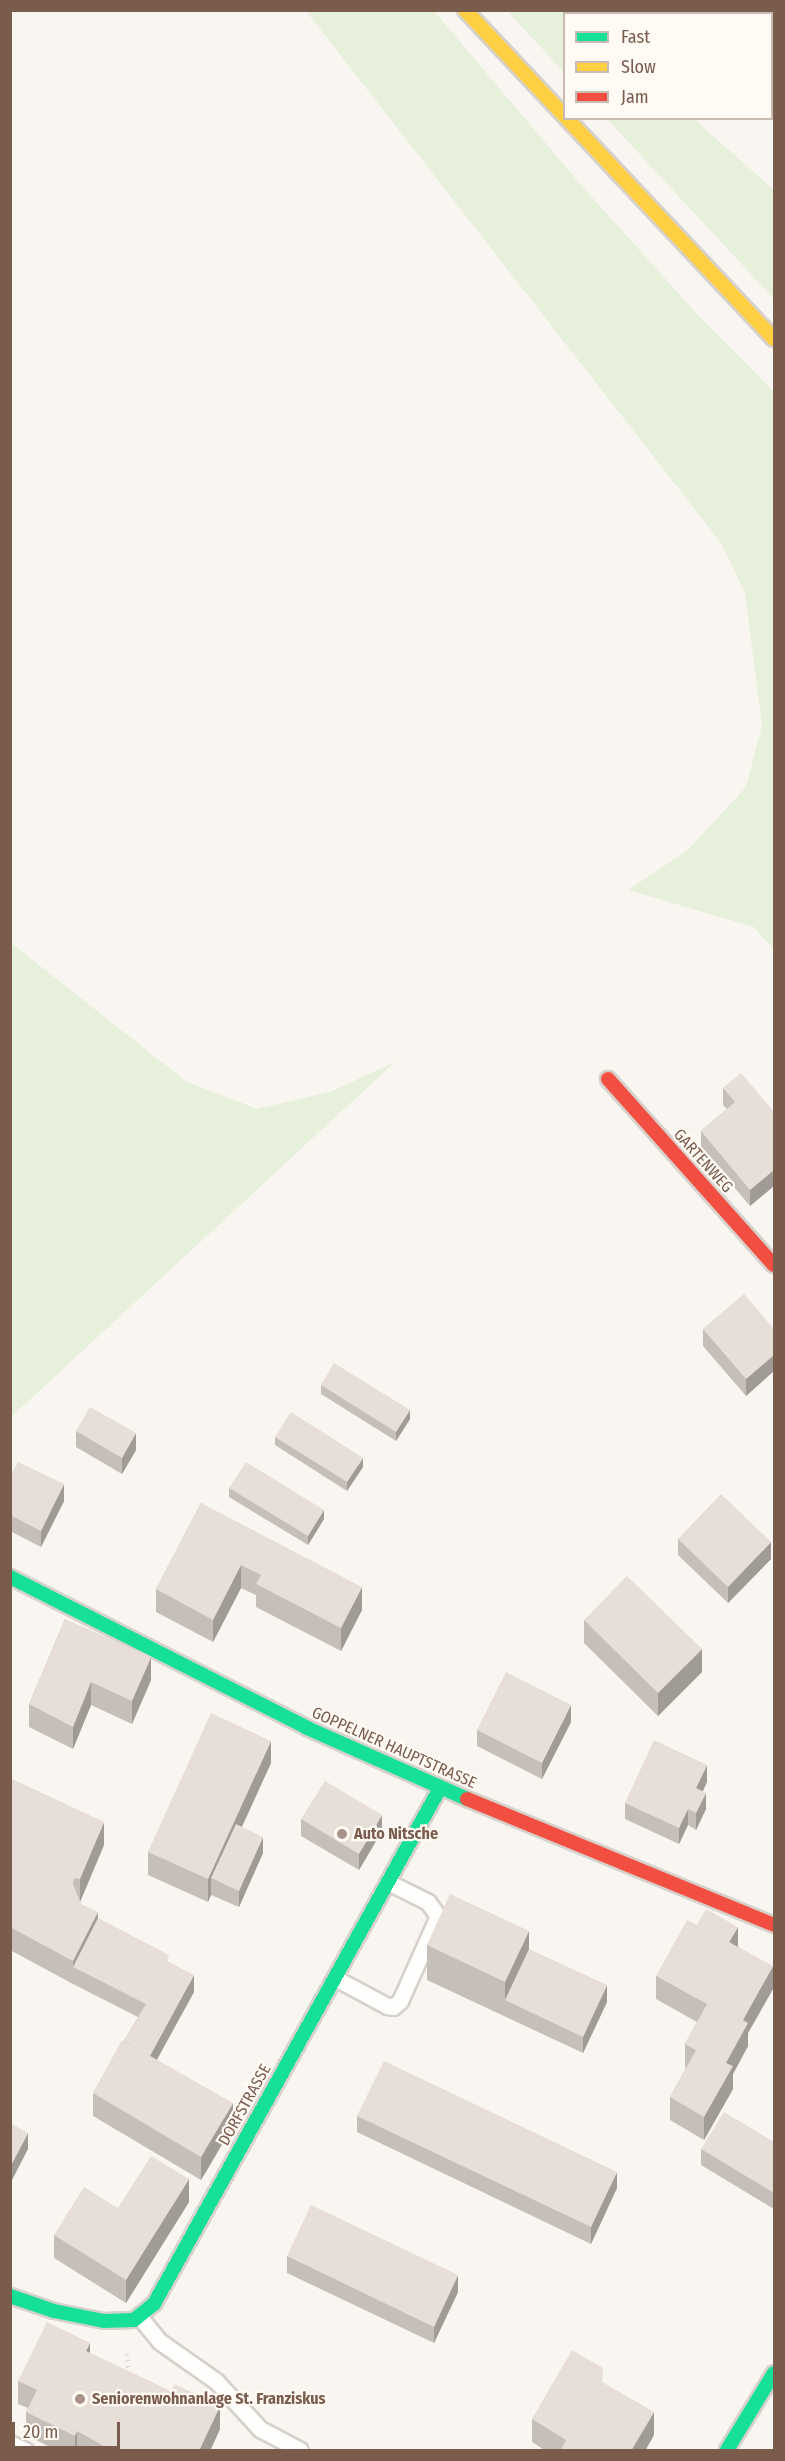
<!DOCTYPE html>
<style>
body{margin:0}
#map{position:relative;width:785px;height:2461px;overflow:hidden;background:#f9f5f0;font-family:"Fira Sans Condensed",sans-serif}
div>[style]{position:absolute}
.green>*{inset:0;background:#e7f0db}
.path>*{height:4px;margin-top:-2px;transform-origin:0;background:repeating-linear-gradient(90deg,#dcd5d0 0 1.5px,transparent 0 6px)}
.roads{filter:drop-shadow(2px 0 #d7d1cb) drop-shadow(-2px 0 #d7d1cb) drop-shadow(0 2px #d7d1cb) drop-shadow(0 -2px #d7d1cb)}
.lane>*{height:15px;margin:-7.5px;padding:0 7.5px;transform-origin:7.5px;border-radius:7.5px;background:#fefefd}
.fast>*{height:14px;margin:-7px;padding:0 7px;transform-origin:7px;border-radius:7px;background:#16e098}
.slow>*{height:14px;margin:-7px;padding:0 7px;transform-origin:7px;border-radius:7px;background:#ffcf43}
.jam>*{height:14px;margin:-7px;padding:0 7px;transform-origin:7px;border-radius:7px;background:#f24e42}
.wall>*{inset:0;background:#c6bfb9}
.shaded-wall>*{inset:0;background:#a19b96}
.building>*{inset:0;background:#e6ded7}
.dots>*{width:16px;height:16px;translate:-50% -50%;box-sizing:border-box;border:3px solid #fffaf3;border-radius:50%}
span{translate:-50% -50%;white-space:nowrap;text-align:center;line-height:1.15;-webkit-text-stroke:4.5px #fffaf3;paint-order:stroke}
.street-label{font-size:16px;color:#7a5c4d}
.poi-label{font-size:16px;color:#7a5c4d;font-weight:700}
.left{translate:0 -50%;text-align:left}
.frame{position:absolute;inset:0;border:12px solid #7a5c4d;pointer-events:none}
.legend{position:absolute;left:563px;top:12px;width:210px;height:108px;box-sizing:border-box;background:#fffaf3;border:2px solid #cabbb1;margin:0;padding:8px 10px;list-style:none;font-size:18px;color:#7a5c4d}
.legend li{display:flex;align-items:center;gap:12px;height:30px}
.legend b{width:30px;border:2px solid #cabbb1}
.scale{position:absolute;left:12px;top:2422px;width:108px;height:27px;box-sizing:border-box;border:3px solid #7a5c4d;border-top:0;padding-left:8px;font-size:18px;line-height:21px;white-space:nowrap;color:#7a5c4d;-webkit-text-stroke:4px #fffaf3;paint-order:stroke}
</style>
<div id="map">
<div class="green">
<div style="clip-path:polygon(306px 11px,434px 11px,581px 185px,697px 314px,774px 392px,774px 950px,754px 927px,628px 890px,688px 850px,746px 787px,762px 725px,745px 593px,721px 543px)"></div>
<div style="clip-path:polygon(581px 11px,584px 13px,564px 14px,564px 72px,507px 11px)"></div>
<div style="clip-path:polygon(607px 119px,694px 119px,774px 190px,774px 299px)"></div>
<div style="clip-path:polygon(11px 943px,187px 1082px,257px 1109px,330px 1092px,395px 1062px,11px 1417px)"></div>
</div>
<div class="path">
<div style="left:127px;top:2354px;width:22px;rotate:85deg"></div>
</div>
<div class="roads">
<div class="lane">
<div style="left:335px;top:1978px;width:59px;rotate:28.3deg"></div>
<div style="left:387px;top:2006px;width:6px;rotate:9deg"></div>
<div style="left:393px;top:2007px;width:9px;rotate:-41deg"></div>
<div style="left:400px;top:2001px;width:93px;rotate:-65.9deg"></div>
<div style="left:438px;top:1916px;width:17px;rotate:-126deg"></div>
<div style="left:428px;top:1902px;width:45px;rotate:-153.4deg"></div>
<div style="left:139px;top:2316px;width:32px;rotate:51deg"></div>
<div style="left:159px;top:2341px;width:70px;rotate:35.1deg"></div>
<div style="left:216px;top:2381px;width:65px;rotate:47.5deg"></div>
<div style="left:260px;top:2429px;width:45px;rotate:27.7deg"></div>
<div style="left:10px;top:2443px;width:17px;rotate:25deg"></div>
</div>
<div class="fast">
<div style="left:10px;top:1577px;width:333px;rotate:26.9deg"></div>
<div style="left:307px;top:1728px;width:175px;rotate:23.9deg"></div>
<div style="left:10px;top:2296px;width:46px;rotate:18.8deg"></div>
<div style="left:54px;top:2311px;width:51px;rotate:11.3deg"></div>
<div style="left:104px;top:2321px;width:30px;rotate:-2deg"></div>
<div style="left:134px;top:2320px;width:26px;rotate:-39deg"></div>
<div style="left:154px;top:2304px;width:590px;rotate:-61deg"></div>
<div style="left:727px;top:2450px;width:90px;rotate:-58.6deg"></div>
</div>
<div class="slow">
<div style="left:465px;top:10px;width:451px;rotate:46.8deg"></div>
</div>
<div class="jam">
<div style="left:608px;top:1079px;width:249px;rotate:48.3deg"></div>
<div style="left:467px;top:1799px;width:332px;rotate:22.3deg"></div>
</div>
</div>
<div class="wall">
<div style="clip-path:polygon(723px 1088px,774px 1112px,774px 1186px,750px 1206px,701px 1148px,701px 1131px,727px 1109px,723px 1105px)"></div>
<div style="clip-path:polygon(703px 1329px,774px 1329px,774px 1371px,746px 1396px,703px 1346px)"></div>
<div style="clip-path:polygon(321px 1385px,410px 1419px,396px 1441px,321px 1394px)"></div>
<div style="clip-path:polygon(76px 1431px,136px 1450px,122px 1474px,76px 1447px)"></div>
<div style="clip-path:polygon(275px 1437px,363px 1467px,347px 1491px,275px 1445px)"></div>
<div style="clip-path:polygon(10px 1476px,64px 1501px,41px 1547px,10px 1531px)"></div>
<div style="clip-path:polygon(229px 1488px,324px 1519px,308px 1545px,229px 1497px)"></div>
<div style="clip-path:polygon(201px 1503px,362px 1610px,341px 1651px,256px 1607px,256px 1595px,241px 1588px,213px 1642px,156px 1612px,156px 1589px)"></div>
<div style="clip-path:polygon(678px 1539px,771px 1559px,728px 1603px,678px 1555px)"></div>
<div style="clip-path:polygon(65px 1619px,151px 1680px,132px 1724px,91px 1705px,73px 1749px,29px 1727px,29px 1704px)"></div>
<div style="clip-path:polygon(584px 1620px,702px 1672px,658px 1716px,584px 1643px)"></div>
<div style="clip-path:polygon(571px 1722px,542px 1779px,477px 1746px,477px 1730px)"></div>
<div style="clip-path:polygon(271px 1763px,242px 1827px,263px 1853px,239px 1907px,211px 1895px,208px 1902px,148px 1875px,148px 1852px)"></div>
<div style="clip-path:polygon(10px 1778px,104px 1845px,80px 1902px,81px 1904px,98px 1918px,169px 1963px,194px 1992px,157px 2060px,233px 2126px,201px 2180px,93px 2116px,93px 2093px,138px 2017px,73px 1984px,10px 1950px)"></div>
<div style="clip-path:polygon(707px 1782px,703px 1791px,706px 1809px,696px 1830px,688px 1825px,679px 1844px,625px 1819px,625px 1803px)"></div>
<div style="clip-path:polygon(301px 1819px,382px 1831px,359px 1870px,301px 1836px)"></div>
<div style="clip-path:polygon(427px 1945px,529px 1949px,607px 2002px,583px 2053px,427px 1980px)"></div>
<div style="clip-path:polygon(738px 1946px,773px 1989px,748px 2033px,748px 2046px,733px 2074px,733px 2089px,704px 2140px,670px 2120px,670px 2097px,686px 2068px,685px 2067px,685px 2044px,697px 2022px,656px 1999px,656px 1976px)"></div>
<div style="clip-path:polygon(357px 2116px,617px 2188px,591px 2244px,357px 2132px)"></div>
<div style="clip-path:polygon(774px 2142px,774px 2209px,701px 2165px,701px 2149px)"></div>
<div style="clip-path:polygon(189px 2202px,126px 2303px,54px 2258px,54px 2235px,118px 2208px)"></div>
<div style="clip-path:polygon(287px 2256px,458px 2292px,434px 2343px,287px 2273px)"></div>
<div style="clip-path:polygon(90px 2353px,220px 2429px,210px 2451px,58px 2451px,26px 2435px,26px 2412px,28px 2408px,18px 2404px,18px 2381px)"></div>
<div style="clip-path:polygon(603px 2383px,654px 2435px,645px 2451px,546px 2451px,532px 2442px,532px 2419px)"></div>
</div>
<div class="shaded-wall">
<div style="clip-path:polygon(774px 1170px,774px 1186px,750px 1206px,750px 1190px)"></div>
<div style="clip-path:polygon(774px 1355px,774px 1371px,746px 1396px,746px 1379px)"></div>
<div style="clip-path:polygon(410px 1410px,410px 1419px,396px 1441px,396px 1432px)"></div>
<div style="clip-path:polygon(136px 1433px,136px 1450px,122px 1474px,122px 1458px)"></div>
<div style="clip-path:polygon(363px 1458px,363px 1467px,347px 1491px,347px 1482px)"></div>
<div style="clip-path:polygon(64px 1484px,64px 1501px,41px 1547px,41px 1531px)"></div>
<div style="clip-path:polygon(324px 1510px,324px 1519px,308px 1545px,308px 1536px)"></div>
<div style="clip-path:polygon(771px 1542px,771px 1559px,728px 1603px,728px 1587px)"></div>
<div style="clip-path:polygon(241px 1565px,241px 1588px,213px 1642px,213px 1620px)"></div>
<div style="clip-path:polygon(362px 1587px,362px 1610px,341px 1651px,341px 1628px)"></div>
<div style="clip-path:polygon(702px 1649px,702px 1672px,658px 1716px,658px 1693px)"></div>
<div style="clip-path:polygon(151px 1657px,151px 1680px,132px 1724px,132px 1701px)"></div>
<div style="clip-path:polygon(91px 1682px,91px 1705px,73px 1749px,73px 1727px)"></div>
<div style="clip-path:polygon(571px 1705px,571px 1722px,542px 1779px,542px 1763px)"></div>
<div style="clip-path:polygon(271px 1741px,271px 1763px,217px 1881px,211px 1878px,211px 1895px,208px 1902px,208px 1879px)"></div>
<div style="clip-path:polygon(707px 1765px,707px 1782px,696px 1805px,696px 1788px)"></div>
<div style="clip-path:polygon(706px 1793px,706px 1809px,696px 1830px,696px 1813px)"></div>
<div style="clip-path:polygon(688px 1809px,688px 1825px,679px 1844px,679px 1828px)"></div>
<div style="clip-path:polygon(382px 1815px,382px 1831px,359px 1870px,359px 1854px)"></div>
<div style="clip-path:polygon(104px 1822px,104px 1845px,80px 1902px,80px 1879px)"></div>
<div style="clip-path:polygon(263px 1837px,263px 1853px,239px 1907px,239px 1891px)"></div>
<div style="clip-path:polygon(98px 1912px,98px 1935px,73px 1967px,73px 1961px)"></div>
<div style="clip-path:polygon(738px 1927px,738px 1950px,729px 1942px)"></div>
<div style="clip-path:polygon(529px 1931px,529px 1965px,505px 2000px,505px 1982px)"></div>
<div style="clip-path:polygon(773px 1966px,773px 1989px,748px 2033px,748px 2046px,733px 2074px,733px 2089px,704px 2140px,704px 2117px,743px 2020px)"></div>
<div style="clip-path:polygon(194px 1975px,194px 1992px,147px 2077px,147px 2061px)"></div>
<div style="clip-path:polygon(607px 1985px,607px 2002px,583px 2053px,583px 2037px)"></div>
<div style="clip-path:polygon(233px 2103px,233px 2126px,201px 2180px,201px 2157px)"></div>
<div style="clip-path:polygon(28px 2133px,28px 2149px,10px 2184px,10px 2167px)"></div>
<div style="clip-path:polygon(617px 2172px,617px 2188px,591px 2244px,591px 2227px)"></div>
<div style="clip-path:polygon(189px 2179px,189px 2202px,126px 2303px,126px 2280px)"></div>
<div style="clip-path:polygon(458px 2275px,458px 2292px,434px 2343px,434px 2327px)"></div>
<div style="clip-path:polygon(90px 2343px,90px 2366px,86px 2351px)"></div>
<div style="clip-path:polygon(220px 2406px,220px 2429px,210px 2451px,199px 2451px)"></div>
<div style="clip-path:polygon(654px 2412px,654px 2435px,645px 2451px,631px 2451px)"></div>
<div style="clip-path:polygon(77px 2431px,77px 2451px,75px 2451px,75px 2436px)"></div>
</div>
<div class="building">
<div style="clip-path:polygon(741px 1073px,774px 1112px,774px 1170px,750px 1190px,701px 1131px,735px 1102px,723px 1088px)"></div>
<div style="clip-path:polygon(744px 1294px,774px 1329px,774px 1355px,746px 1379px,703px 1329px)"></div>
<div style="clip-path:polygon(334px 1363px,410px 1410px,396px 1432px,321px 1385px)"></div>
<div style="clip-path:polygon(90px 1407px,136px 1433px,122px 1458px,76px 1431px)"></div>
<div style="clip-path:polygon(291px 1412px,363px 1458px,347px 1482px,275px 1437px)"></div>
<div style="clip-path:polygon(18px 1462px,64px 1484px,41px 1531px,10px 1515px,10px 1476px)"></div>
<div style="clip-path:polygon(246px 1462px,324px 1510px,308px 1536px,229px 1488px)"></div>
<div style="clip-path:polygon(721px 1494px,771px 1542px,728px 1587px,678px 1539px)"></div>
<div style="clip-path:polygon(201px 1503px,362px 1587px,341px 1628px,256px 1584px,261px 1575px,241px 1565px,213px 1620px,156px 1589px)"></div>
<div style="clip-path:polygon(627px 1576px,702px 1649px,658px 1693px,584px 1620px)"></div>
<div style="clip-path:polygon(65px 1619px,151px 1657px,132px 1701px,91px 1682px,73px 1727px,29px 1704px)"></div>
<div style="clip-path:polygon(506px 1672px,571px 1705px,542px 1763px,477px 1730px)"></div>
<div style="clip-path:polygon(211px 1713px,271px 1741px,208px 1879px,148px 1852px)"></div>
<div style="clip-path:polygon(654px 1740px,707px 1765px,696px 1788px,706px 1793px,696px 1813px,688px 1809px,679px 1828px,625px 1803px)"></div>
<div style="clip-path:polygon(10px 1778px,104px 1822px,80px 1879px,74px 1878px,73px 1884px,81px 1904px,98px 1912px,73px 1961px,10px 1927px)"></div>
<div style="clip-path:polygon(325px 1781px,382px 1815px,359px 1854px,301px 1819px)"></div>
<div style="clip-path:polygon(236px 1824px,263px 1837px,239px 1891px,211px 1878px)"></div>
<div style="clip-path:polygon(450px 1894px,529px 1931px,505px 1982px,427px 1945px)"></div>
<div style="clip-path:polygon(706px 1909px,738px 1927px,729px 1942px,773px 1966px,743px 2020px,748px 2023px,726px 2063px,733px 2066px,704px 2117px,670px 2097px,696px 2050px,685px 2044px,707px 2004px,656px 1976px,687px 1920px,697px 1925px)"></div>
<div style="clip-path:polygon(98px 1918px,169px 1955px,167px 1961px,194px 1975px,150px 2056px,124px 2041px,146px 2004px,73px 1967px)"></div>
<div style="clip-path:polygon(529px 1949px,607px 1985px,583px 2037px,505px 2000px)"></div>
<div style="clip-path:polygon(122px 2040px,233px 2103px,201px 2157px,93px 2093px)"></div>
<div style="clip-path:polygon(384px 2061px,617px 2172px,591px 2227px,357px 2116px)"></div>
<div style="clip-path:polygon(724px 2112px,774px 2142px,774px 2193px,701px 2149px)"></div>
<div style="clip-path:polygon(10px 2123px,28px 2133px,10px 2167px)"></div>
<div style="clip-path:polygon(151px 2156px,189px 2179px,126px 2280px,54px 2235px,84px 2187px,118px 2208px)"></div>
<div style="clip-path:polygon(311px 2205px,458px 2275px,434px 2327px,287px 2256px)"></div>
<div style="clip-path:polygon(47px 2322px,90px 2343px,86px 2351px,171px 2391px,175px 2384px,220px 2406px,199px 2451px,113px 2451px,77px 2431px,75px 2436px,26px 2412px,37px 2390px,18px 2381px)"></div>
<div style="clip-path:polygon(572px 2350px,603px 2368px,602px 2382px,654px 2412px,631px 2451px,560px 2451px,566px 2440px,532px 2419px)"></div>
</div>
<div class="dots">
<div style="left:342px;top:1834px;background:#a69286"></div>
<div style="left:80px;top:2399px;background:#a69286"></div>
</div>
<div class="street-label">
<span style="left:703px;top:1161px;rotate:48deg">GARTENWEG</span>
<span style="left:394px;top:1748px;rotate:24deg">GOPPELNER HAUPTSTRASSE</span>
<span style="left:245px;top:2105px;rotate:-61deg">DORFSTRASSE</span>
</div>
<div class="poi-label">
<span class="left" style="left:354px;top:1834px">Auto Nitsche</span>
<span class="left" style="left:92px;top:2399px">Seniorenwohnanlage St. Franziskus</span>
</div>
<div class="frame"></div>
<ul class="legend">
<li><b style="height:8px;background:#16e098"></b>Fast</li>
<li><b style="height:8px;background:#ffcf43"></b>Slow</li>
<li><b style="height:8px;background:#f24e42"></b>Jam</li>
</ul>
<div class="scale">20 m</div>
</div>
